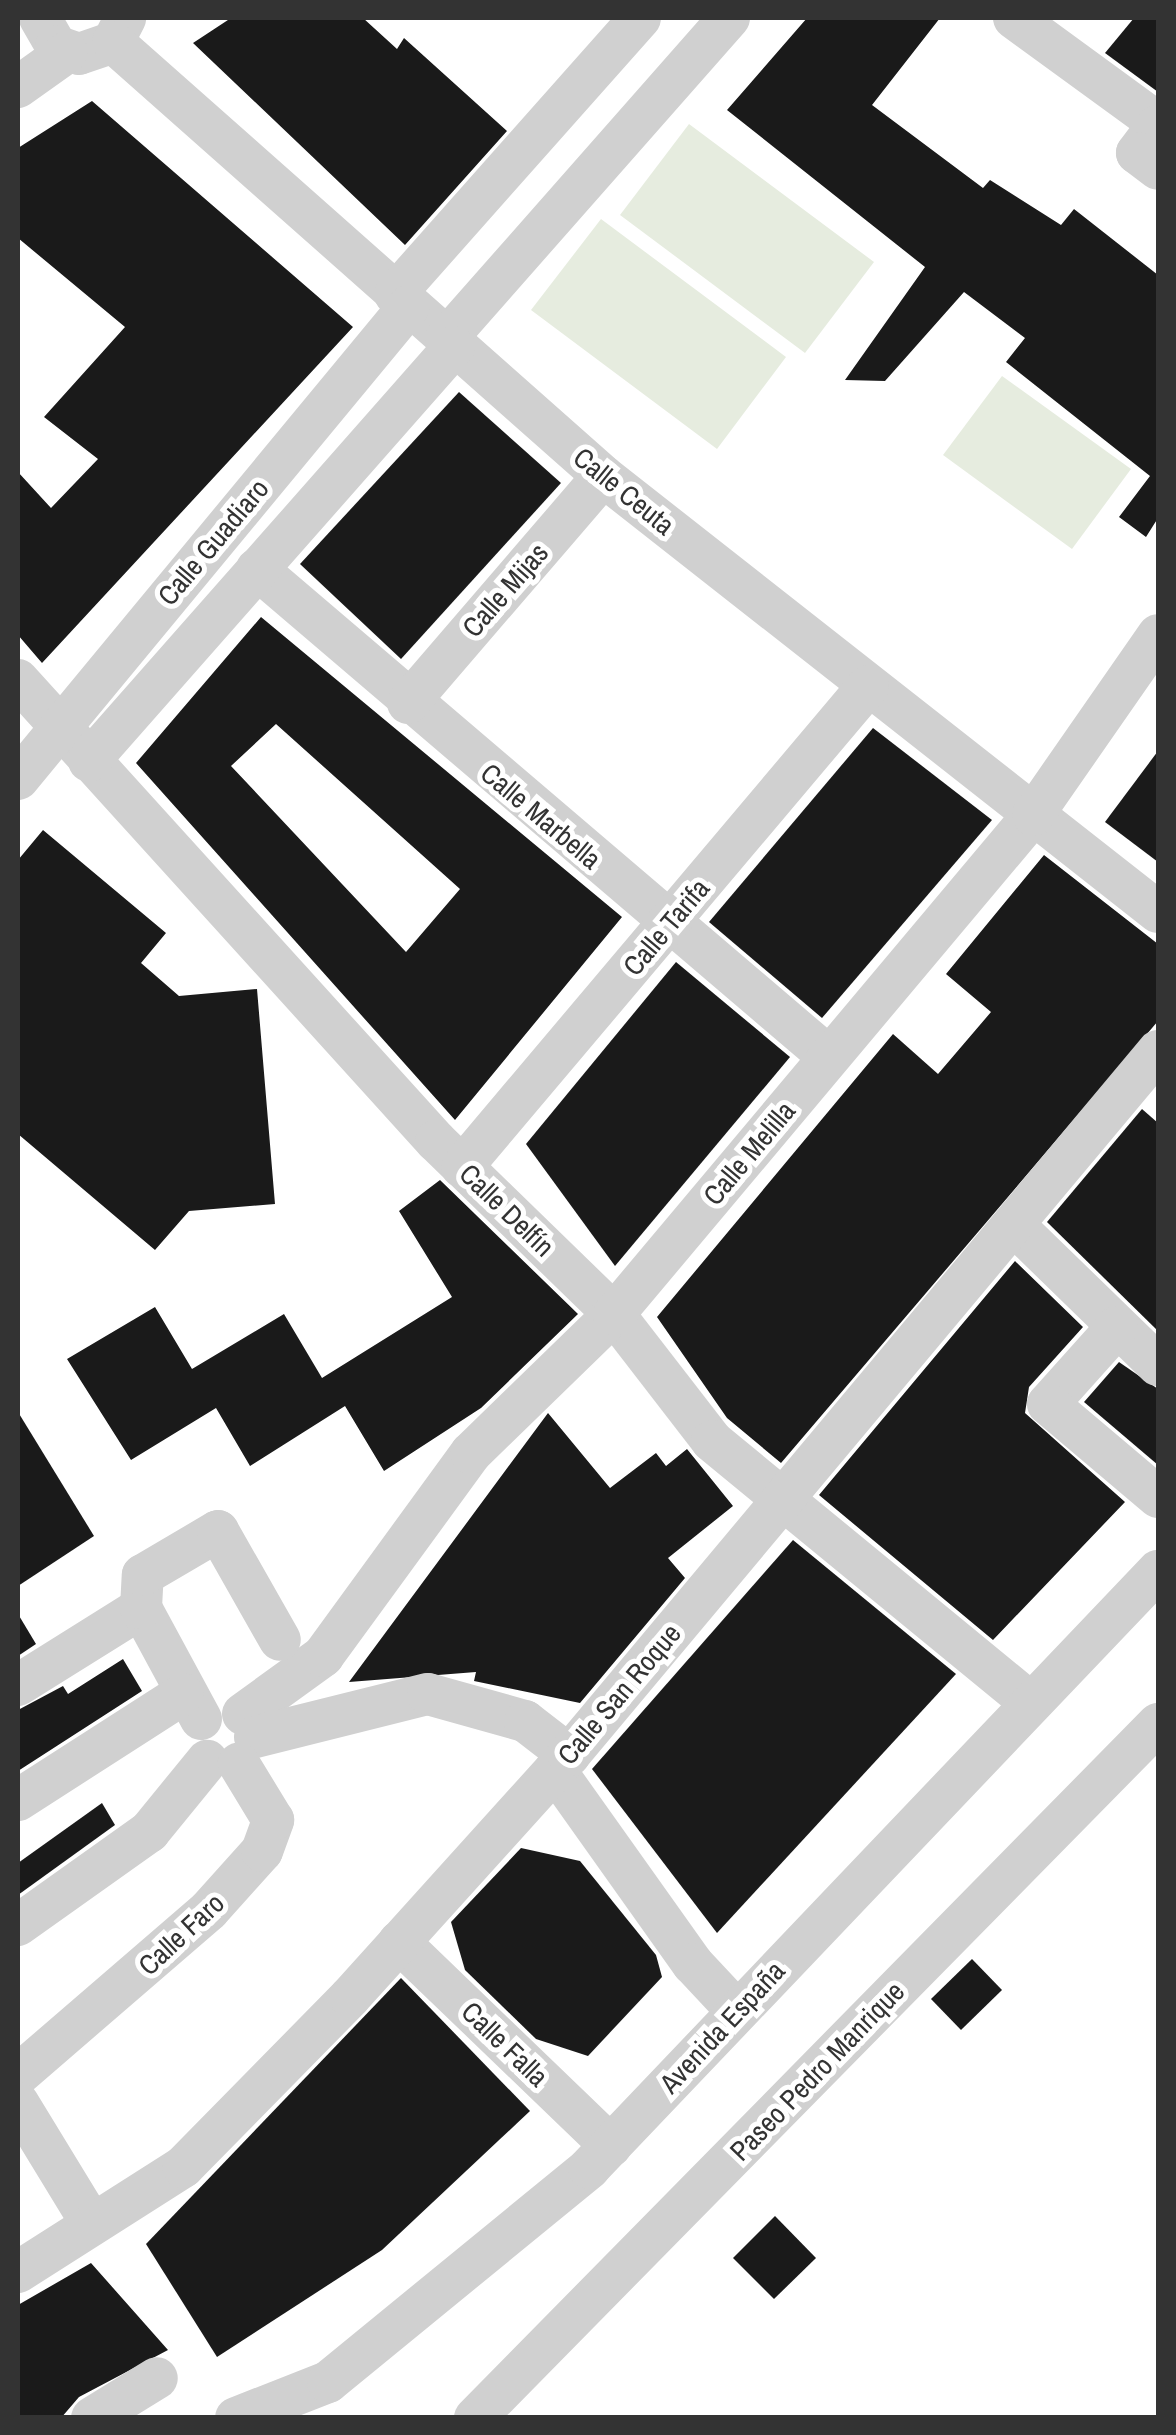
<!DOCTYPE html>
<meta charset="utf-8">
<style>
body{margin:0}
#map{position:relative;width:1176px;height:2435px;overflow:hidden;background:#fff;font-family:"Archivo Narrow",sans-serif}
div>[style]{position:absolute}
.green>*{inset:0;background:#e6ecdf}
.building>*{inset:0;background:#1a1a1a}
.minor>*{height:42px;margin:-21px;padding:0 21px;transform-origin:21px;border-radius:21px;background:#d0d0d0}
span{translate:-50% -50%;white-space:nowrap;text-align:center;line-height:1.15;-webkit-text-stroke:10px #fff;paint-order:stroke}
.street-label{font-size:28px;color:#333}
.frame{position:absolute;inset:0;border:20px solid #333;pointer-events:none}
</style>
<div id="map">
<div class="green">
<div style="clip-path:polygon(689px 124px,874px 262px,805px 353px,620px 215px)"></div>
<div style="clip-path:polygon(601px 219px,786px 357px,717px 449px,531px 310px)"></div>
<div style="clip-path:polygon(1002px 376px,1131px 469px,1072px 549px,943px 455px)"></div>
</div>
<div class="building">
<div style="clip-path:polygon(231px 18px,363px 18px,397px 49px,404px 38px,507px 131px,405px 245px,193px 43px)"></div>
<div style="clip-path:polygon(807px 18px,940px 18px,872px 105px,983px 188px,990px 180px,1061px 225px,1074px 209px,1158px 275px,1158px 518px,1146px 537px,1119px 517px,1150px 476px,1006px 362px,1025px 338px,964px 292px,885px 381px,845px 380px,925px 267px,727px 110px)"></div>
<div style="clip-path:polygon(1134px 18px,1158px 18px,1158px 92px,1105px 53px)"></div>
<div style="clip-path:polygon(92px 101px,353px 327px,42px 663px,18px 635px,18px 472px,51px 508px,98px 459px,44px 417px,125px 327px,18px 238px,18px 148px)"></div>
<div style="clip-path:polygon(459px 392px,561px 483px,401px 659px,300px 564px)"></div>
<div style="clip-path:polygon(evenodd,261px 617px,622px 917px,455px 1120px,136px 763px,261px 617px,276px 724px,460px 889px,406px 952px,231px 766px,276px 724px)"></div>
<div style="clip-path:polygon(873px 728px,992px 820px,822px 1018px,709px 922px)"></div>
<div style="clip-path:polygon(1158px 751px,1158px 862px,1105px 822px)"></div>
<div style="clip-path:polygon(43px 830px,166px 933px,141px 963px,179px 996px,257px 989px,275px 1204px,189px 1211px,155px 1250px,18px 1134px,18px 860px)"></div>
<div style="clip-path:polygon(1044px 855px,1158px 944px,1158px 1021px,781px 1463px,727px 1418px,657px 1317px,893px 1034px,938px 1074px,991px 1012px,946px 974px)"></div>
<div style="clip-path:polygon(676px 962px,790px 1057px,615px 1266px,526px 1144px)"></div>
<div style="clip-path:polygon(1142px 1109px,1158px 1123px,1158px 1331px,1047px 1222px)"></div>
<div style="clip-path:polygon(440px 1180px,578px 1314px,481px 1408px,384px 1471px,345px 1406px,250px 1466px,216px 1408px,131px 1460px,67px 1359px,155px 1307px,192px 1369px,284px 1314px,322px 1378px,452px 1297px,399px 1211px)"></div>
<div style="clip-path:polygon(1015px 1261px,1083px 1327px,1029px 1387px,1025px 1413px,1125px 1502px,993px 1640px,819px 1495px)"></div>
<div style="clip-path:polygon(1119px 1362px,1158px 1389px,1158px 1465px,1084px 1402px)"></div>
<div style="clip-path:polygon(18px 1412px,94px 1536px,18px 1586px)"></div>
<div style="clip-path:polygon(548px 1413px,610px 1488px,656px 1453px,666px 1466px,687px 1449px,733px 1506px,668px 1558px,685px 1578px,580px 1703px,474px 1681px,476px 1672px,349px 1682px)"></div>
<div style="clip-path:polygon(793px 1540px,956px 1674px,717px 1933px,592px 1769px)"></div>
<div style="clip-path:polygon(18px 1614px,36px 1644px,18px 1656px)"></div>
<div style="clip-path:polygon(123px 1659px,142px 1691px,18px 1771px,18px 1710px,63px 1686px,68px 1694px)"></div>
<div style="clip-path:polygon(102px 1803px,115px 1825px,18px 1895px,18px 1863px)"></div>
<div style="clip-path:polygon(521px 1848px,580px 1861px,656px 1955px,662px 1977px,588px 2056px,536px 2039px,465px 1970px,451px 1922px)"></div>
<div style="clip-path:polygon(972px 1959px,1002px 1990px,961px 2030px,931px 1999px)"></div>
<div style="clip-path:polygon(401px 1978px,530px 2111px,382px 2250px,217px 2357px,146px 2244px)"></div>
<div style="clip-path:polygon(775px 2216px,816px 2258px,774px 2299px,733px 2258px)"></div>
<div style="clip-path:polygon(91px 2263px,168px 2350px,79px 2397px,61px 2418px,18px 2418px,18px 2305px)"></div>
</div>
<div class="minor">
<div style="left:40px;top:18px;width:32px;rotate:60deg"></div>
<div style="left:56px;top:46px;width:24px;rotate:19deg"></div>
<div style="left:79px;top:54px;width:36px;rotate:-19deg"></div>
<div style="left:113px;top:42px;width:27px;rotate:-63deg"></div>
<div style="left:1014px;top:18px;width:178px;rotate:36.1deg"></div>
<div style="left:113px;top:42px;width:655px;rotate:41.53deg"></div>
<div style="left:603px;top:476px;width:706px;rotate:38.15deg"></div>
<div style="left:18px;top:87px;width:60px;rotate:-35.5deg"></div>
<div style="left:1158px;top:125px;width:35px;rotate:127deg"></div>
<div style="left:1137px;top:153px;width:26px;rotate:37deg"></div>
<div style="left:395px;top:294px;width:369px;rotate:-48.4deg"></div>
<div style="left:446px;top:339px;width:428px;rotate:-48.6deg"></div>
<div style="left:257px;top:569px;width:752px;rotate:40.47deg"></div>
<div style="left:18px;top:680px;width:622px;rotate:47.8deg"></div>
<div style="left:436px;top:1141px;width:248px;rotate:44.2deg"></div>
<div style="left:614px;top:1314px;width:160px;rotate:52.3deg"></div>
<div style="left:712px;top:1441px;width:413px;rotate:39.4deg"></div>
<div style="left:408px;top:703px;width:299px;rotate:-49.3deg"></div>
<div style="left:89px;top:761px;width:552px;rotate:-48.6deg"></div>
<div style="left:18px;top:779px;width:614px;rotate:-50.42deg"></div>
<div style="left:462px;top:1167px;width:629px;rotate:-49.83deg"></div>
<div style="left:1017px;top:1228px;width:197px;rotate:44.2deg"></div>
<div style="left:1117px;top:1327px;width:103px;rotate:131.9deg"></div>
<div style="left:1048px;top:1404px;width:144px;rotate:40.2deg"></div>
<div style="left:18px;top:1685px;width:145px;rotate:-32deg"></div>
<div style="left:243px;top:1714px;width:99px;rotate:-35.9deg"></div>
<div style="left:323px;top:1656px;width:251px;rotate:-53.9deg"></div>
<div style="left:471px;top:1453px;width:199px;rotate:-44.2deg"></div>
<div style="left:614px;top:1314px;width:652px;rotate:-49.98deg"></div>
<div style="left:1033px;top:815px;width:219px;rotate:-55.2deg"></div>
<div style="left:201px;top:1719px;width:126px;rotate:-118.4deg"></div>
<div style="left:141px;top:1608px;width:33px;rotate:-87deg"></div>
<div style="left:143px;top:1575px;width:87px;rotate:-30.4deg"></div>
<div style="left:218px;top:1531px;width:125px;rotate:60.4deg"></div>
<div style="left:255px;top:1737px;width:178px;rotate:-14deg"></div>
<div style="left:428px;top:1694px;width:101px;rotate:15.6deg"></div>
<div style="left:525px;top:1721px;width:56px;rotate:37.7deg"></div>
<div style="left:555px;top:1770px;width:238px;rotate:54.6deg"></div>
<div style="left:693px;top:1964px;width:64px;rotate:46.9deg"></div>
<div style="left:18px;top:1800px;width:196px;rotate:-32.7deg"></div>
<div style="left:18px;top:1925px;width:161px;rotate:-35.4deg"></div>
<div style="left:149px;top:1832px;width:92px;rotate:-50.8deg"></div>
<div style="left:399px;top:1942px;width:294px;rotate:43.9deg"></div>
<div style="left:18px;top:2075px;width:252px;rotate:-40.8deg"></div>
<div style="left:209px;top:1910px;width:79px;rotate:-48.1deg"></div>
<div style="left:262px;top:1851px;width:33px;rotate:-70deg"></div>
<div style="left:273px;top:1820px;width:66px;rotate:-121.3deg"></div>
<div style="left:18px;top:2103px;width:142px;rotate:58.6deg"></div>
<div style="left:18px;top:2272px;width:196px;rotate:-32.5deg"></div>
<div style="left:183px;top:2167px;width:238px;rotate:-45.5deg"></div>
<div style="left:350px;top:1997px;width:326px;rotate:-47.9deg"></div>
<div style="left:569px;top:1755px;width:918px;rotate:-50.08deg"></div>
<div style="left:92px;top:2418px;width:76px;rotate:-31.6deg"></div>
<div style="left:236px;top:2418px;width:99px;rotate:-21.4deg"></div>
<div style="left:328px;top:2382px;width:338px;rotate:-39.3deg"></div>
<div style="left:589px;top:2168px;width:825px;rotate:-46.38deg"></div>
<div style="left:475px;top:2418px;width:974px;rotate:-45.46deg"></div>
</div>
<div class="street-label">
<span style="left:624px;top:491px;rotate:39deg">Calle Ceuta</span>
<span style="left:213px;top:542px;rotate:-50deg">Calle Guadiaro</span>
<span style="left:505px;top:590px;rotate:-49deg">Calle Mijas</span>
<span style="left:541px;top:816px;rotate:40deg">Calle Marbella</span>
<span style="left:666px;top:927px;rotate:-50deg">Calle Tarifa</span>
<span style="left:749px;top:1153px;rotate:-50deg">Calle Melilla</span>
<span style="left:507px;top:1210px;rotate:44deg">Calle Delfín</span>
<span style="left:619px;top:1694px;rotate:-50deg">Calle San Roque</span>
<span style="left:181px;top:1934px;rotate:-43deg">Calle Faro</span>
<span style="left:722px;top:2027px;rotate:-47deg">Avenida España</span>
<span style="left:505px;top:2044px;rotate:44deg">Calle Falla</span>
<span style="left:817px;top:2071px;rotate:-46deg">Paseo Pedro Manrique</span>
</div>
<div class="frame"></div>
</div>
